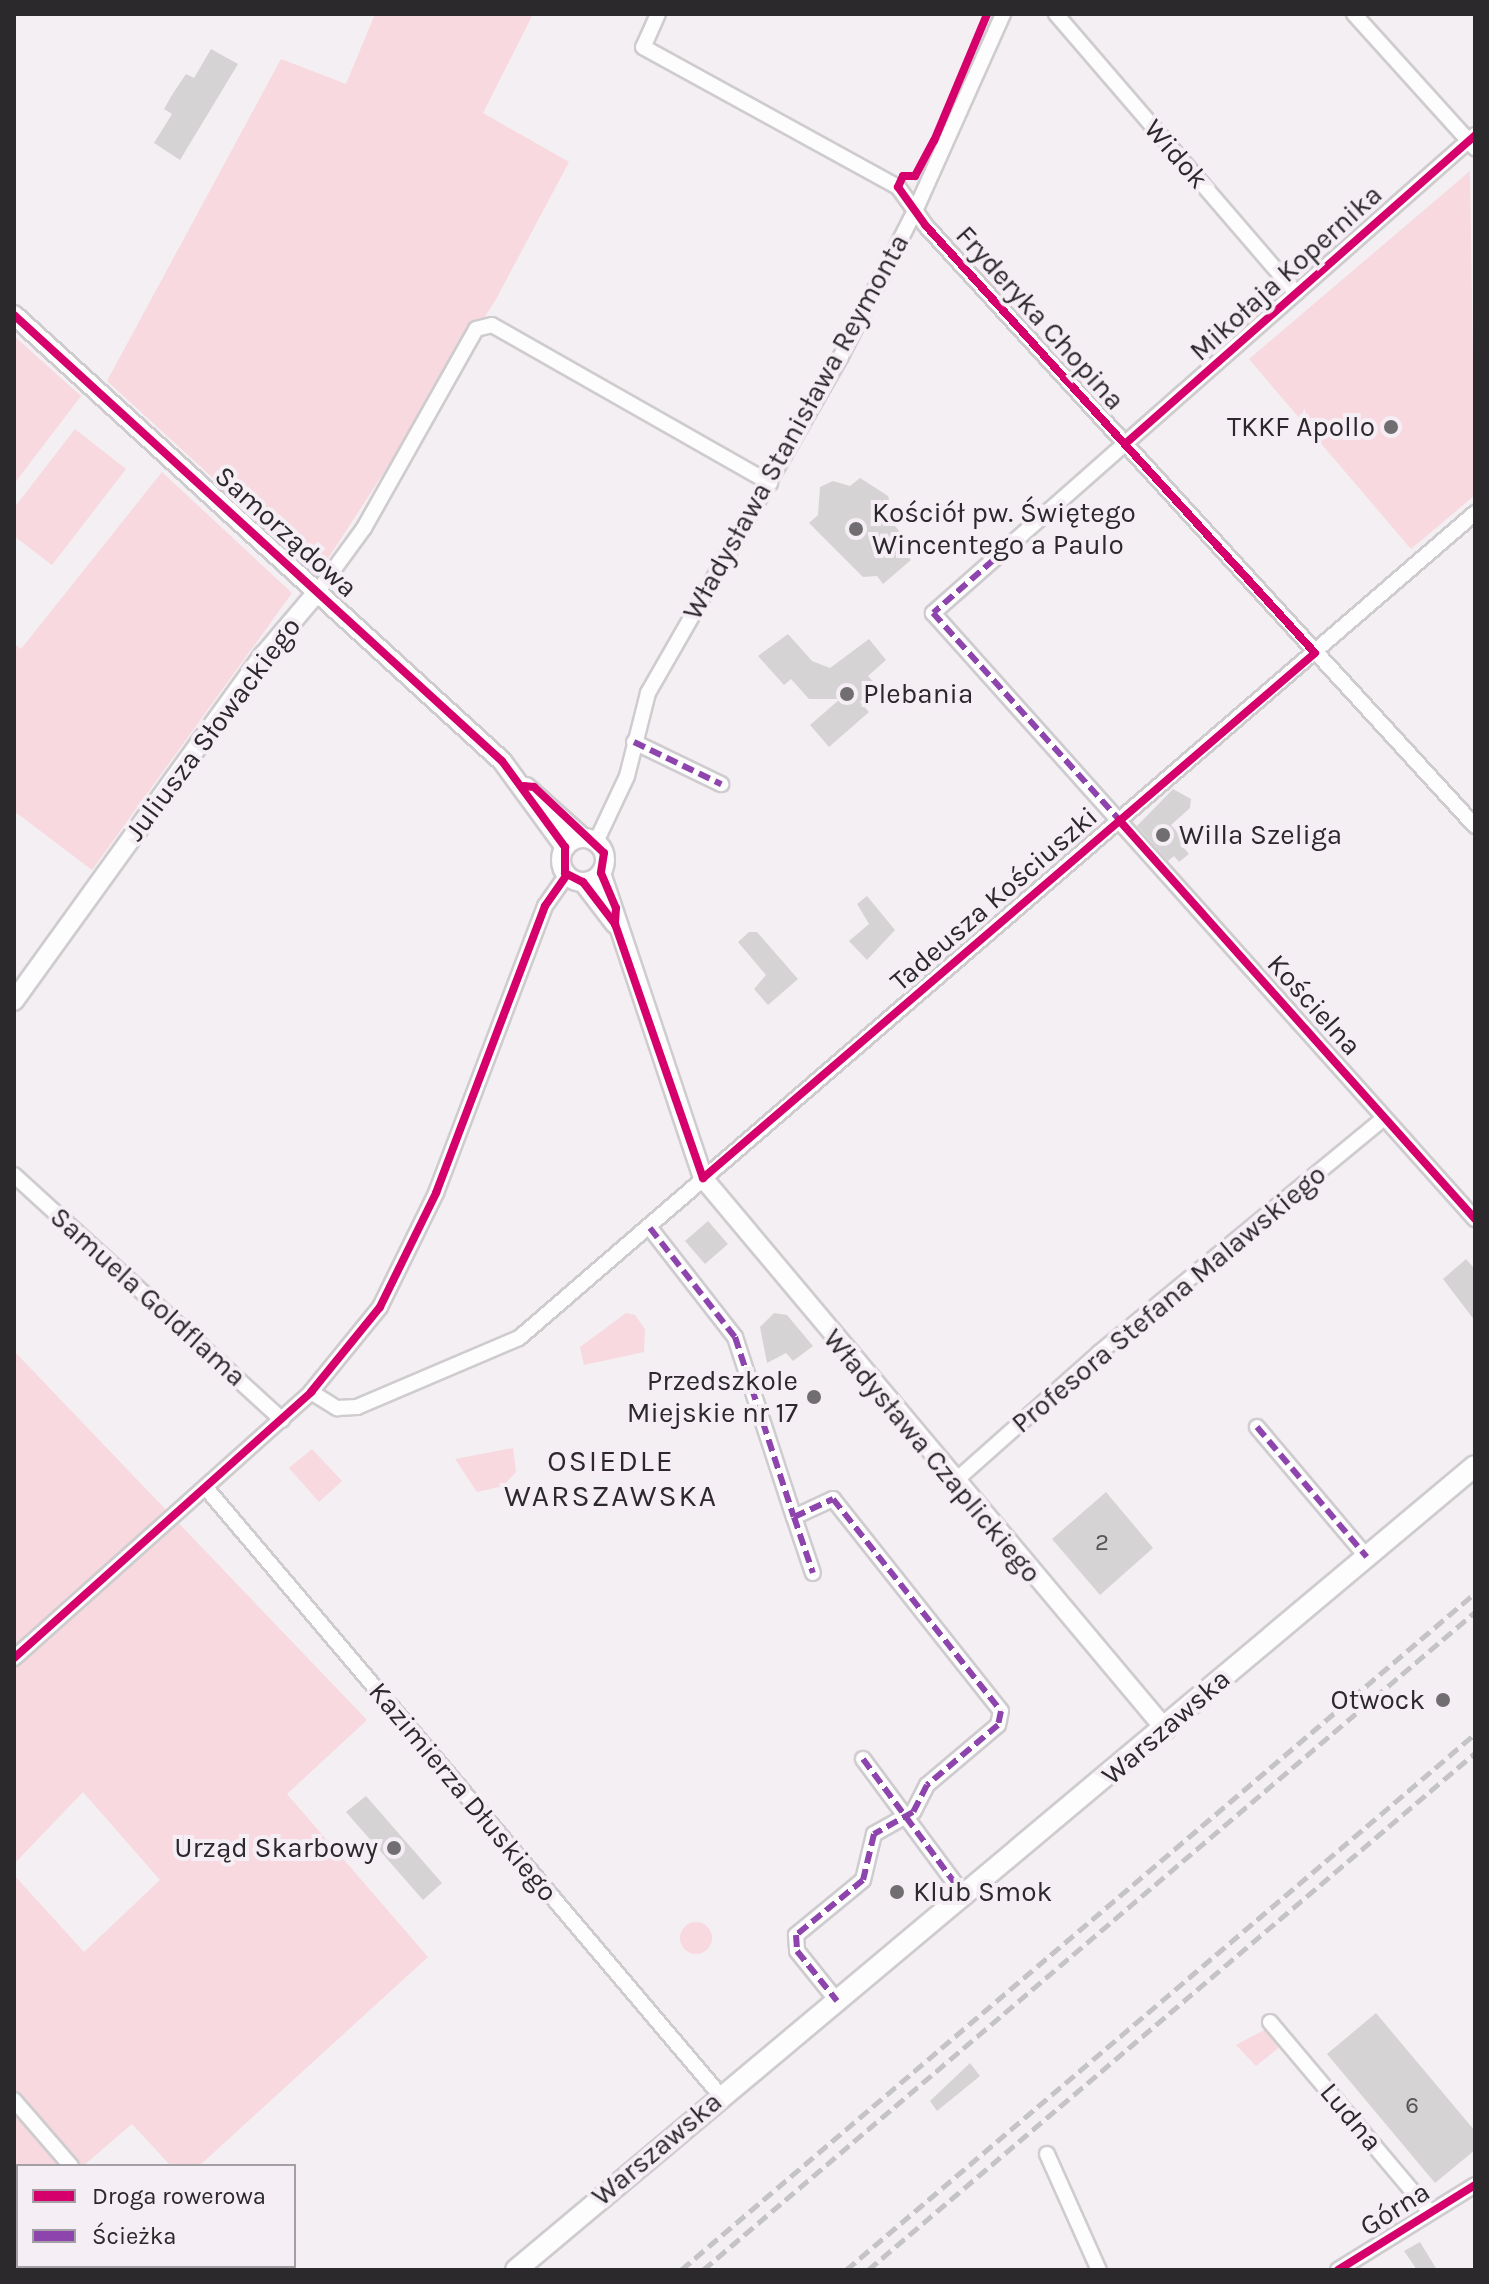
<!DOCTYPE html>
<meta charset="utf-8">
<style>
body{margin:0}
#map{position:relative;width:1489px;height:2284px;overflow:hidden;background:#f4eff3;font-family:Karla,sans-serif}
div>[style]{position:absolute}
.green>*{inset:0;background:#f7d9df}
.round{border-radius:50%}
.building>*{inset:0;background:#d6d3d5}
.roads{filter:drop-shadow(2px 0 #cfcccf) drop-shadow(-2px 0 #cfcccf) drop-shadow(0 2px #cfcccf) drop-shadow(0 -2px #cfcccf)}
.minor>*{height:14px;margin:-7px;padding:0 7px;transform-origin:7px;border-radius:7px;background:#fdfdfd}
.tertiary>*{height:18px;margin:-9px;padding:0 9px;transform-origin:9px;border-radius:9px;background:#fdfdfd}
.tertiary>.ring{margin:-9px;padding:0;box-sizing:content-box;background:none;border:18px solid #fdfdfd;border-radius:50%}
.secondary>*{height:20px;margin:-10px;padding:0 10px;transform-origin:10px;border-radius:10px;background:#fdfdfd}
.rail>*{height:5px;margin-top:-2.5px;transform-origin:0;background:repeating-linear-gradient(90deg,#c5c4c5 0 12px,transparent 0 18px)}
.quiet>*{height:6px;margin-top:-3px;transform-origin:0;background:repeating-linear-gradient(90deg,#8e44ad 0 12px,transparent 0 18px)}
.cycleway>*{height:8px;margin:-4px;padding:0 4px;transform-origin:4px;border-radius:4px;background:#d6006c}
.dots>*{width:22px;height:22px;translate:-50% -50%;box-sizing:border-box;border:4px solid #f5eef4;border-radius:50%}
span{translate:-50% -50%;white-space:nowrap;text-align:center;line-height:1.15;-webkit-text-stroke:8px #f5eef4;paint-order:stroke}
.number-label{font-size:24px;color:#565456}
.number-label span{-webkit-text-stroke-width:0}
.street-label{font-size:28px;color:#2b292b}
.poi-label{font-size:28px;color:#2b292b}
.right{translate:-100% -50%;text-align:right}
.left{translate:0 -50%;text-align:left}
.neighbourhood-label{font-size:30px;color:#2b292b;letter-spacing:2px}
.frame{position:absolute;inset:0;border:16px solid #2b292b;pointer-events:none}
.legend{position:absolute;left:16px;top:2164px;width:280px;height:104px;box-sizing:border-box;background:#f5eef4;border:2px solid #a49fa4;margin:0;padding:10px 14px;list-style:none;font-size:24px;color:#2b292b}
.legend li{display:flex;align-items:center;gap:16px;height:40px}
.legend b{width:40px;border:2px solid #a49fa4}
</style>
<div id="map">
<div class="green">
<div style="clip-path:polygon(375px 14px,533px 14px,483px 113px,569px 162px,495px 301px,318px 574px,107px 381px,281px 59px,346px 84px)"></div>
<div style="clip-path:polygon(1470px 171px,1475px 495px,1411px 549px,1249px 359px)"></div>
<div style="clip-path:polygon(14px 336px,81px 396px,14px 484px)"></div>
<div style="clip-path:polygon(75px 429px,126px 469px,52px 565px,14px 536px,14px 508px)"></div>
<div style="clip-path:polygon(162px 472px,292px 593px,92px 870px,14px 811px,14px 644px,21px 649px)"></div>
<div style="clip-path:polygon(626px 1313px,635px 1315px,645px 1329px,644px 1352px,584px 1365px,580px 1347px)"></div>
<div style="clip-path:polygon(14px 1351px,367px 1720px,287px 1794px,428px 1957px,199px 2166px,171px 2166px,132px 2124px,83px 2166px,18px 2166px,18px 2266px,88px 2266px,84px 2270px,14px 2270px,14px 1875px,84px 1952px,160px 1880px,83px 1792px,14px 1864px)"></div>
<div style="clip-path:polygon(513px 1448px,516px 1472px,503px 1486px,477px 1492px,455px 1459px)"></div>
<div style="clip-path:polygon(312px 1449px,342px 1481px,319px 1502px,289px 1468px)"></div>
<div class="round" style="left:680px;top:1922px;width:32px;height:32px"></div>
<div style="clip-path:polygon(1266px 2029px,1281px 2046px,1256px 2066px,1236px 2045px)"></div>
</div>
<div class="building">
<div style="clip-path:polygon(211px 49px,238px 64px,180px 160px,154px 143px,172px 114px,164px 109px,172px 95px,186px 74px,194px 78px)"></div>
<div style="clip-path:polygon(860px 478px,888px 496px,891px 506px,883px 513px,904px 536px,903px 551px,911px 560px,883px 584px,877px 576px,863px 577px,809px 523px,818px 515px,820px 487px,833px 481px,850px 486px)"></div>
<div style="clip-path:polygon(788px 634px,812px 661px,830px 668px,869px 639px,886px 660px,868px 676px,878px 687px,860px 702px,869px 712px,829px 747px,810px 725px,840px 699px,809px 699px,791px 679px,784px 685px,758px 656px)"></div>
<div style="clip-path:polygon(1173px 789px,1191px 799px,1190px 808px,1171px 825px,1188px 844px,1184px 848px,1189px 854px,1179px 862px,1174px 856px,1168px 861px,1137px 826px)"></div>
<div style="clip-path:polygon(867px 896px,895px 930px,867px 960px,849px 941px,869px 924px,857px 904px)"></div>
<div style="clip-path:polygon(749px 932px,757px 932px,798px 979px,768px 1005px,754px 989px,766px 975px,738px 942px)"></div>
<div style="clip-path:polygon(708px 1221px,728px 1244px,705px 1264px,685px 1241px)"></div>
<div style="clip-path:polygon(1466px 1259px,1475px 1269px,1475px 1321px,1443px 1279px)"></div>
<div style="clip-path:polygon(774px 1313px,787px 1315px,813px 1346px,793px 1361px,786px 1353px,767px 1363px,760px 1327px)"></div>
<div style="clip-path:polygon(1106px 1492px,1153px 1548px,1100px 1595px,1052px 1539px)"></div>
<div style="clip-path:polygon(366px 1796px,442px 1883px,423px 1900px,346px 1812px)"></div>
<div style="clip-path:polygon(1376px 2013px,1475px 2131px,1475px 2150px,1435px 2183px,1327px 2054px)"></div>
<div style="clip-path:polygon(970px 2063px,980px 2076px,937px 2111px,930px 2101px)"></div>
<div style="clip-path:polygon(1420px 2242px,1437px 2270px,1417px 2270px,1404px 2251px)"></div>
</div>
<div class="roads">
<div class="minor">
<div style="left:658px;top:14px;width:36px;rotate:114deg"></div>
<div style="left:643px;top:47px;width:291px;rotate:28.8deg"></div>
<div style="left:898px;top:187px;width:48px;rotate:54.3deg"></div>
<div style="left:926px;top:226px;width:813px;rotate:47.54deg"></div>
<div style="left:1056px;top:14px;width:368px;rotate:49.3deg"></div>
<div style="left:1354px;top:14px;width:181px;rotate:47.9deg"></div>
<div style="left:1475px;top:135px;width:723px;rotate:138.59deg"></div>
<div style="left:933px;top:613px;width:813px;rotate:48.19deg"></div>
<div style="left:318px;top:591px;width:78px;rotate:-53.9deg"></div>
<div style="left:364px;top:528px;width:228px;rotate:-60.6deg"></div>
<div style="left:476px;top:329px;width:16px;rotate:-14deg"></div>
<div style="left:492px;top:325px;width:320px;rotate:29.6deg"></div>
<div style="left:634px;top:742px;width:97px;rotate:25.8deg"></div>
<div style="left:596px;top:842px;width:73px;rotate:-64.8deg"></div>
<div style="left:627px;top:776px;width:86px;rotate:-75.8deg"></div>
<div style="left:648px;top:693px;width:388px;rotate:-60.2deg"></div>
<div style="left:841px;top:356px;width:163px;rotate:-63deg"></div>
<div style="left:915px;top:211px;width:216px;rotate:-65.9deg"></div>
<div style="left:14px;top:1175px;width:363px;rotate:42.4deg"></div>
<div style="left:650px;top:1228px;width:138px;rotate:52.1deg"></div>
<div style="left:735px;top:1337px;width:189px;rotate:71.9deg"></div>
<div style="left:794px;top:1517px;width:43px;rotate:-24.8deg"></div>
<div style="left:833px;top:1499px;width:270px;rotate:51.6deg"></div>
<div style="left:1001px;top:1711px;width:14px;rotate:102deg"></div>
<div style="left:998px;top:1725px;width:93px;rotate:139.8deg"></div>
<div style="left:927px;top:1785px;width:30px;rotate:117deg"></div>
<div style="left:913px;top:1812px;width:45px;rotate:150.6deg"></div>
<div style="left:874px;top:1834px;width:47px;rotate:103.4deg"></div>
<div style="left:863px;top:1880px;width:87px;rotate:140.6deg"></div>
<div style="left:796px;top:1935px;width:16px;rotate:86deg"></div>
<div style="left:797px;top:1951px;width:64px;rotate:51.3deg"></div>
<div style="left:311px;top:1392px;width:31px;rotate:32deg"></div>
<div style="left:337px;top:1408px;width:20px;rotate:-3deg"></div>
<div style="left:357px;top:1407px;width:176px;rotate:-23.1deg"></div>
<div style="left:519px;top:1338px;width:1263px;rotate:-40.79deg"></div>
<div style="left:1257px;top:1427px;width:170px;rotate:49.8deg"></div>
<div style="left:955px;top:1481px;width:193px;rotate:-41.6deg"></div>
<div style="left:1099px;top:1353px;width:369px;rotate:-39.5deg"></div>
<div style="left:206px;top:1488px;width:795px;rotate:49.74deg"></div>
<div style="left:794px;top:1517px;width:59px;rotate:71.3deg"></div>
<div style="left:14px;top:1658px;width:399px;rotate:-41.8deg"></div>
<div style="left:311px;top:1392px;width:109px;rotate:-50.9deg"></div>
<div style="left:380px;top:1307px;width:127px;rotate:-63.8deg"></div>
<div style="left:436px;top:1193px;width:307px;rotate:-69.2deg"></div>
<div style="left:545px;top:906px;width:38px;rotate:-55deg"></div>
<div style="left:863px;top:1759px;width:172px;rotate:53.5deg"></div>
<div style="left:1270px;top:2022px;width:248px;rotate:49.9deg"></div>
<div style="left:14px;top:2100px;width:87px;rotate:49.2deg"></div>
<div style="left:1047px;top:2154px;width:127px;rotate:65.9deg"></div>
<div style="left:158px;top:2266px;width:6px;rotate:45deg"></div>
<div style="left:1338px;top:2270px;width:161px;rotate:-31.8deg"></div>
</div>
<div class="tertiary">
<div style="left:14px;top:315px;width:661px;rotate:42.43deg"></div>
<div style="left:502px;top:761px;width:107px;rotate:53.8deg"></div>
<div style="left:526px;top:787px;width:76px;rotate:41.8deg"></div>
<div class="ring" style="left:561px;top:838px;width:26px;height:26px"></div>
<div style="left:601px;top:873px;width:322px;rotate:71.5deg"></div>
<div style="left:703px;top:1178px;width:720px;rotate:50.01deg"></div>
<div style="left:583px;top:882px;width:53px;rotate:52.7deg"></div>
<div style="left:14px;top:1001px;width:427px;rotate:-54.2deg"></div>
<div style="left:264px;top:655px;width:84px;rotate:-49.8deg"></div>
</div>
<div class="secondary">
<div style="left:516px;top:2270px;width:1251px;rotate:-39.98deg"></div>
</div>
</div>
<div class="rail">
<div style="left:681px;top:2270px;width:1043px;rotate:-40.45deg"></div>
<div style="left:703px;top:2270px;width:1014px;rotate:-40.44deg"></div>
<div style="left:846px;top:2270px;width:826px;rotate:-40.44deg"></div>
<div style="left:868px;top:2270px;width:797px;rotate:-40.42deg"></div>
</div>
<div class="quiet">
<div style="left:1007px;top:548px;width:98px;rotate:138.7deg"></div>
<div style="left:933px;top:613px;width:285px;rotate:48deg"></div>
<div style="left:634px;top:742px;width:97px;rotate:25.8deg"></div>
<div style="left:650px;top:1228px;width:138px;rotate:52.1deg"></div>
<div style="left:735px;top:1337px;width:189px;rotate:71.9deg"></div>
<div style="left:794px;top:1517px;width:43px;rotate:-24.8deg"></div>
<div style="left:833px;top:1499px;width:270px;rotate:51.6deg"></div>
<div style="left:1001px;top:1711px;width:14px;rotate:102deg"></div>
<div style="left:998px;top:1725px;width:93px;rotate:139.8deg"></div>
<div style="left:927px;top:1785px;width:30px;rotate:117deg"></div>
<div style="left:913px;top:1812px;width:45px;rotate:150.6deg"></div>
<div style="left:874px;top:1834px;width:47px;rotate:103.4deg"></div>
<div style="left:863px;top:1880px;width:87px;rotate:140.6deg"></div>
<div style="left:796px;top:1935px;width:16px;rotate:86deg"></div>
<div style="left:797px;top:1951px;width:64px;rotate:51.3deg"></div>
<div style="left:1257px;top:1427px;width:170px;rotate:49.8deg"></div>
<div style="left:794px;top:1517px;width:59px;rotate:71.3deg"></div>
<div style="left:863px;top:1759px;width:172px;rotate:53.5deg"></div>
</div>
<div class="cycleway">
<div style="left:14px;top:315px;width:661px;rotate:42.43deg"></div>
<div style="left:502px;top:761px;width:107px;rotate:53.8deg"></div>
<div style="left:565px;top:847px;width:26px;rotate:90deg"></div>
<div style="left:565px;top:873px;width:20px;rotate:27deg"></div>
<div style="left:583px;top:882px;width:53px;rotate:52.7deg"></div>
<div style="left:1125px;top:444px;width:467px;rotate:-41.4deg"></div>
<div style="left:524px;top:786px;width:10px;rotate:6deg"></div>
<div style="left:534px;top:787px;width:96px;rotate:43.3deg"></div>
<div style="left:604px;top:853px;width:20px;rotate:99deg"></div>
<div style="left:601px;top:873px;width:38px;rotate:67deg"></div>
<div style="left:616px;top:908px;width:16px;rotate:94deg"></div>
<div style="left:615px;top:924px;width:269px;rotate:70.9deg"></div>
<div style="left:703px;top:1178px;width:806px;rotate:-40.62deg"></div>
<div style="left:1315px;top:653px;width:578px;rotate:-132.33deg"></div>
<div style="left:926px;top:226px;width:48px;rotate:-125.7deg"></div>
<div style="left:898px;top:187px;width:12px;rotate:-66deg"></div>
<div style="left:903px;top:176px;width:12px"></div>
<div style="left:915px;top:176px;width:40px;rotate:-62deg"></div>
<div style="left:934px;top:141px;width:138px;rotate:-67.3deg"></div>
<div style="left:1119px;top:820px;width:535px;rotate:48.26deg"></div>
<div style="left:14px;top:1658px;width:399px;rotate:-41.8deg"></div>
<div style="left:311px;top:1392px;width:109px;rotate:-50.9deg"></div>
<div style="left:380px;top:1307px;width:127px;rotate:-63.8deg"></div>
<div style="left:436px;top:1193px;width:307px;rotate:-69.2deg"></div>
<div style="left:545px;top:906px;width:38px;rotate:-55deg"></div>
<div style="left:1338px;top:2270px;width:161px;rotate:-31.8deg"></div>
</div>
<div class="dots">
<div style="left:1391px;top:427px;background:#716e71"></div>
<div style="left:856px;top:529px;background:#716e71"></div>
<div style="left:847px;top:694px;background:#716e71"></div>
<div style="left:1163px;top:835px;background:#716e71"></div>
<div style="left:814px;top:1397px;background:#716e71"></div>
<div style="left:1443px;top:1700px;background:#716e71"></div>
<div style="left:394px;top:1848px;background:#716e71"></div>
<div style="left:897px;top:1892px;background:#716e71"></div>
</div>
<div class="number-label">
<span style="left:1102px;top:1543px">2</span>
<span style="left:1412px;top:2106px">6</span>
</div>
<div class="street-label">
<span style="left:1176px;top:154px;rotate:49deg">Widok</span>
<span style="left:1286px;top:273px;rotate:-42deg">Mikołaja Kopernika</span>
<span style="left:1040px;top:318px;rotate:48deg">Fryderyka Chopina</span>
<span style="left:796px;top:427px;rotate:-61deg">Władysława Stanisława Reymonta</span>
<span style="left:286px;top:532px;rotate:42deg">Samorządowa</span>
<span style="left:213px;top:729px;rotate:-53deg">Juliusza Słowackiego</span>
<span style="left:994px;top:899px;rotate:-41deg">Tadeusza Kościuszki</span>
<span style="left:1314px;top:1005px;rotate:48deg">Kościelna</span>
<span style="left:148px;top:1297px;rotate:42deg">Samuela Goldflama</span>
<span style="left:1169px;top:1299px;rotate:-40deg">Profesora Stefana Malawskiego</span>
<span style="left:932px;top:1456px;rotate:50deg">Władysława Czaplickiego</span>
<span style="left:1166px;top:1727px;rotate:-41deg">Warszawska</span>
<span style="left:463px;top:1792px;rotate:50deg">Kazimierza Dłuskiego</span>
<span style="left:1351px;top:2117px;rotate:50deg">Ludna</span>
<span style="left:657px;top:2149px;rotate:-40deg">Warszawska</span>
<span style="left:1395px;top:2209px;rotate:-32deg">Górna</span>
</div>
<div class="poi-label">
<span class="right" style="left:1375px;top:427px">TKKF Apollo</span>
<span class="left" style="left:872px;top:529px">Kościół pw. Świętego<br>Wincentego a Paulo</span>
<span class="left" style="left:863px;top:694px">Plebania</span>
<span class="left" style="left:1179px;top:835px">Willa Szeliga</span>
<span class="right" style="left:798px;top:1397px">Przedszkole<br>Miejskie nr 17</span>
<span class="right" style="left:1425px;top:1700px">Otwock</span>
<span class="right" style="left:378px;top:1848px">Urząd Skarbowy</span>
<span class="left" style="left:913px;top:1892px">Klub Smok</span>
</div>
<div class="neighbourhood-label">
<span style="left:611px;top:1478px">OSIEDLE<br>WARSZAWSKA</span>
</div>
<div class="frame"></div>
<ul class="legend">
<li><b style="height:10px;background:#d6006c"></b>Droga rowerowa</li>
<li><b style="height:10px;background:#8e44ad"></b>Ścieżka</li>
</ul>
</div>
